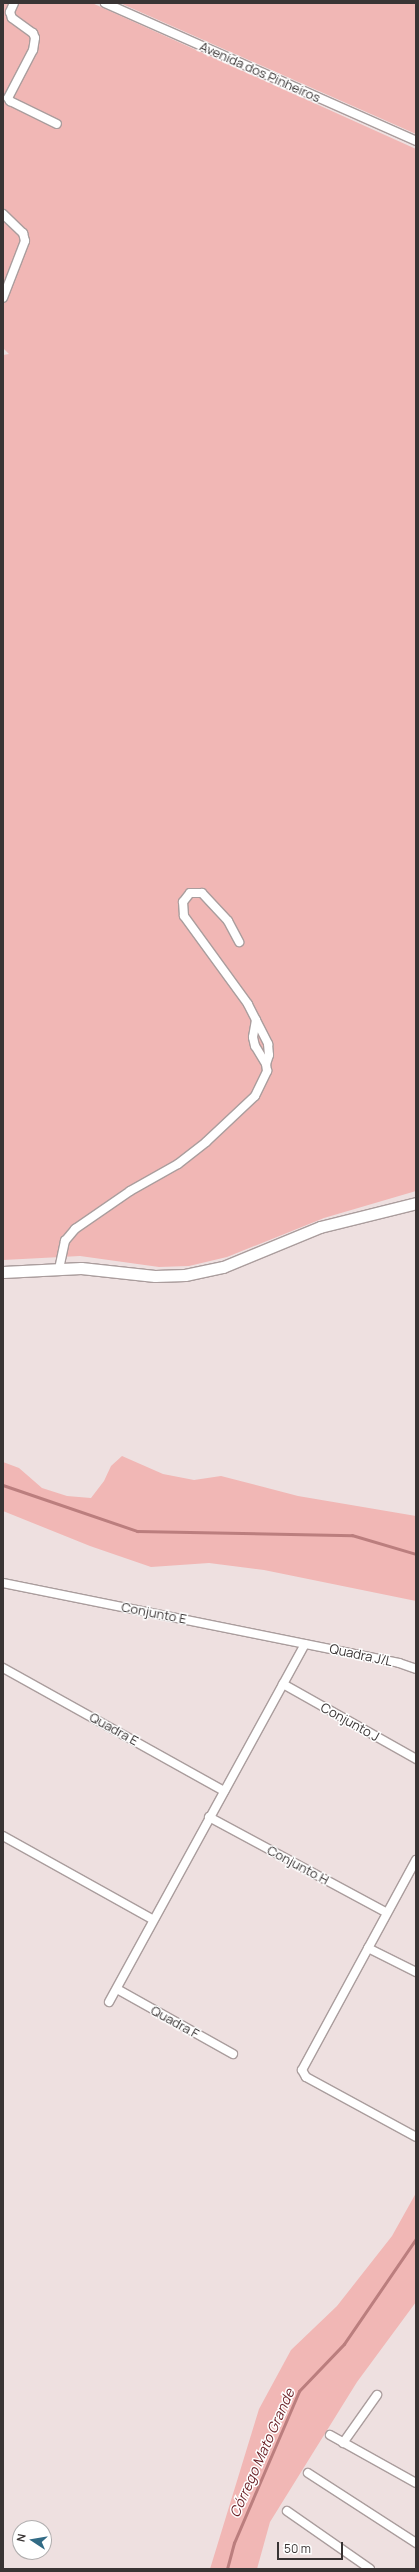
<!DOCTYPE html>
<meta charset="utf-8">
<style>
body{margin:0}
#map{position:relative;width:419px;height:2572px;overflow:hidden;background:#eee0e0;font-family:Manrope,sans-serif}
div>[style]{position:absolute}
.green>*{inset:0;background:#f1b7b5}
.stream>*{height:2.5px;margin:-1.25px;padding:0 1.25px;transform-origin:1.25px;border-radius:1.25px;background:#bb7e7e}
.roads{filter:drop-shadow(1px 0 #aa9d9d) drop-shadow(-1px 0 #aa9d9d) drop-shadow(0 1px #aa9d9d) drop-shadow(0 -1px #aa9d9d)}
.street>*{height:8px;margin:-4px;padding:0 4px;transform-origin:4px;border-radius:4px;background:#fff}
.secondary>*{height:11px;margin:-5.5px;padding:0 5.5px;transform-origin:5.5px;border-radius:5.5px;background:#fff}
span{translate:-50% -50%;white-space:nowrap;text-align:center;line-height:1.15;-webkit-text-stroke:3px #fff;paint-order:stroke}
.street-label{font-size:13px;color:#393434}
.water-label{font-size:14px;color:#691f25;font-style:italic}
.frame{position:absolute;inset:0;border:4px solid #393434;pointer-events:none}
.north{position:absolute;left:12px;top:2520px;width:40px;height:40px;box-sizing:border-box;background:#fff;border:1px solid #b0aeae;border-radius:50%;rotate:282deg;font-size:11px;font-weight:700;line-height:16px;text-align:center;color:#393434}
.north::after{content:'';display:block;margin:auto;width:14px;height:18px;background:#326b85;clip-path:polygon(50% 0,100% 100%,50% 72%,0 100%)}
.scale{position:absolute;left:277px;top:2542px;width:66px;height:18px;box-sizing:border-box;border:2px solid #393434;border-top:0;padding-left:5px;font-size:12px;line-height:14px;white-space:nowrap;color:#393434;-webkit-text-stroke:3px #fff;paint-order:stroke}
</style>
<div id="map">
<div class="green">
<div style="clip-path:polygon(3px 3px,92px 3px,416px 149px,416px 1191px,324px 1218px,227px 1257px,189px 1266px,159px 1267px,80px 1256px,3px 1260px,3px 355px,9px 354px,3px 348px)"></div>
<div style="clip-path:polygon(120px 3px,416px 3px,416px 134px)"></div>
<div style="clip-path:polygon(122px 1456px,163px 1474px,194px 1480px,221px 1476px,298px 1496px,416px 1516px,416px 1601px,264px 1570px,209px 1563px,151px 1567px,90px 1546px,3px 1511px,3px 1462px,19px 1468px,42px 1488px,67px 1496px,91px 1498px,104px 1481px,111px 1466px)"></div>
<div style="clip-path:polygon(416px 2193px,416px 2302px,357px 2382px,270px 2522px,257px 2569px,210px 2569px,259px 2409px,291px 2350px,337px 2306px,392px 2236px)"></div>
</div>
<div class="stream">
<div style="left:3px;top:1485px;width:142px;rotate:18.9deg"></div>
<div style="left:137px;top:1531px;width:215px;rotate:1.1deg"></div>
<div style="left:352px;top:1535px;width:67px;rotate:16.5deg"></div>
<div style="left:227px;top:2569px;width:27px;rotate:-75deg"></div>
<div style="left:234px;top:2543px;width:165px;rotate:-66.8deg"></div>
<div style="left:299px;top:2391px;width:65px;rotate:-46.2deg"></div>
<div style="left:344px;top:2344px;width:127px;rotate:-55.6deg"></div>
</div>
<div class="roads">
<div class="street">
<div style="left:14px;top:3px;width:10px;rotate:114deg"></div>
<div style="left:10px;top:12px;width:6px;rotate:72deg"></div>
<div style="left:12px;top:18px;width:26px;rotate:36deg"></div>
<div style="left:33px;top:33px;width:5px;rotate:68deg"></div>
<div style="left:35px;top:38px;width:12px;rotate:99deg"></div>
<div style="left:33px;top:50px;width:54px;rotate:117.5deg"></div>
<div style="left:8px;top:98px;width:4px;rotate:56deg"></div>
<div style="left:10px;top:101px;width:52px;rotate:26.1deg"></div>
<div style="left:105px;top:3px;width:340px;rotate:23.9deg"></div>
<div style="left:3px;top:214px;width:28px;rotate:44deg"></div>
<div style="left:23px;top:233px;width:8px;rotate:76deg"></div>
<div style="left:25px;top:241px;width:61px;rotate:111.1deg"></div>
<div style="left:256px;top:1020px;width:27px;rotate:63deg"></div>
<div style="left:268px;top:1044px;width:11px;rotate:85deg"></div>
<div style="left:269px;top:1055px;width:9px;rotate:108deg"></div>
<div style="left:59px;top:1269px;width:29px;rotate:-78deg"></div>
<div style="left:65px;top:1241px;width:16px;rotate:-50deg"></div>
<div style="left:75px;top:1229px;width:67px;rotate:-34.6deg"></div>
<div style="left:130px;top:1191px;width:55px;rotate:-29.4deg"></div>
<div style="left:178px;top:1164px;width:36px;rotate:-38deg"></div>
<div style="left:206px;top:1142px;width:67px;rotate:-43.2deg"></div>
<div style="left:255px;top:1096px;width:28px;rotate:-64deg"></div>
<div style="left:267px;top:1071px;width:7px;rotate:-98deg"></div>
<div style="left:266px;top:1064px;width:21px;rotate:-121deg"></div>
<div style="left:255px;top:1046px;width:9px;rotate:-103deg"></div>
<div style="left:253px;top:1037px;width:17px;rotate:-80deg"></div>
<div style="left:256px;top:1020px;width:18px;rotate:-117deg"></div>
<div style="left:248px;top:1004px;width:109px;rotate:-126deg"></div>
<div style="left:184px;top:916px;width:14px;rotate:-94deg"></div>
<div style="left:183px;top:902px;width:11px;rotate:-52deg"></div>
<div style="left:190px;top:893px;width:12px"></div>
<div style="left:202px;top:893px;width:38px;rotate:47deg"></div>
<div style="left:228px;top:921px;width:24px;rotate:62deg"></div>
<div style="left:3px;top:1583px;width:404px;rotate:11.4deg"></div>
<div style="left:399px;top:1663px;width:18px;rotate:19deg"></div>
<div style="left:3px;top:1668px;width:253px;rotate:29.1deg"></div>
<div style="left:283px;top:1684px;width:153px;rotate:29.4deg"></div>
<div style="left:209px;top:1817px;width:202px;rotate:28.3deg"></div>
<div style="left:3px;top:1836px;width:171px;rotate:29.1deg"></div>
<div style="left:416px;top:1860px;width:239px;rotate:118.5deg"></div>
<div style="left:302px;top:2070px;width:8px;rotate:60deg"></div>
<div style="left:306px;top:2077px;width:125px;rotate:28.6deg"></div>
<div style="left:368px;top:1948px;width:54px;rotate:26.6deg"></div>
<div style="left:117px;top:1989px;width:133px;rotate:29.3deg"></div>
<div style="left:109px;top:2002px;width:408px;rotate:-61.3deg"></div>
<div style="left:330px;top:2435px;width:98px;rotate:29.2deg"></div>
<div style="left:343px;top:2443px;width:59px;rotate:-54.7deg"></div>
<div style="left:308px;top:2473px;width:129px;rotate:32.9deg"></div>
<div style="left:287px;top:2511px;width:101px;rotate:34.9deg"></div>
</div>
<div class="secondary">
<div style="left:3px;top:1272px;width:78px;rotate:-2.9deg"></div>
<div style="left:81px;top:1268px;width:74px;rotate:6.2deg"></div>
<div style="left:155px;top:1276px;width:30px;rotate:-2deg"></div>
<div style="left:185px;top:1275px;width:39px;rotate:-12deg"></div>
<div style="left:223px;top:1267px;width:105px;rotate:-22.4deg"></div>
<div style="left:320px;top:1227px;width:99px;rotate:-14deg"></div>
</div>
</div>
<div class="street-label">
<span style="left:260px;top:72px;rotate:24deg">Avenida dos Pinheiros</span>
<span style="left:154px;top:1613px;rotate:11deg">Conjunto E</span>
<span style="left:361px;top:1655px;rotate:12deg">Quadra J/L</span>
<span style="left:350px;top:1722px;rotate:29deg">Conjunto J</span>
<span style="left:114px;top:1729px;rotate:29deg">Quadra E</span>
<span style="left:298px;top:1865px;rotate:28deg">Conjunto H</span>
<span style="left:175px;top:2022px;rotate:29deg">Quadra F</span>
</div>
<div class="water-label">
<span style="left:262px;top:2453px;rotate:-66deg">Córrego Mato Grande</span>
</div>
<div class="frame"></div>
<div class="north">N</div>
<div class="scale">50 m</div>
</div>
